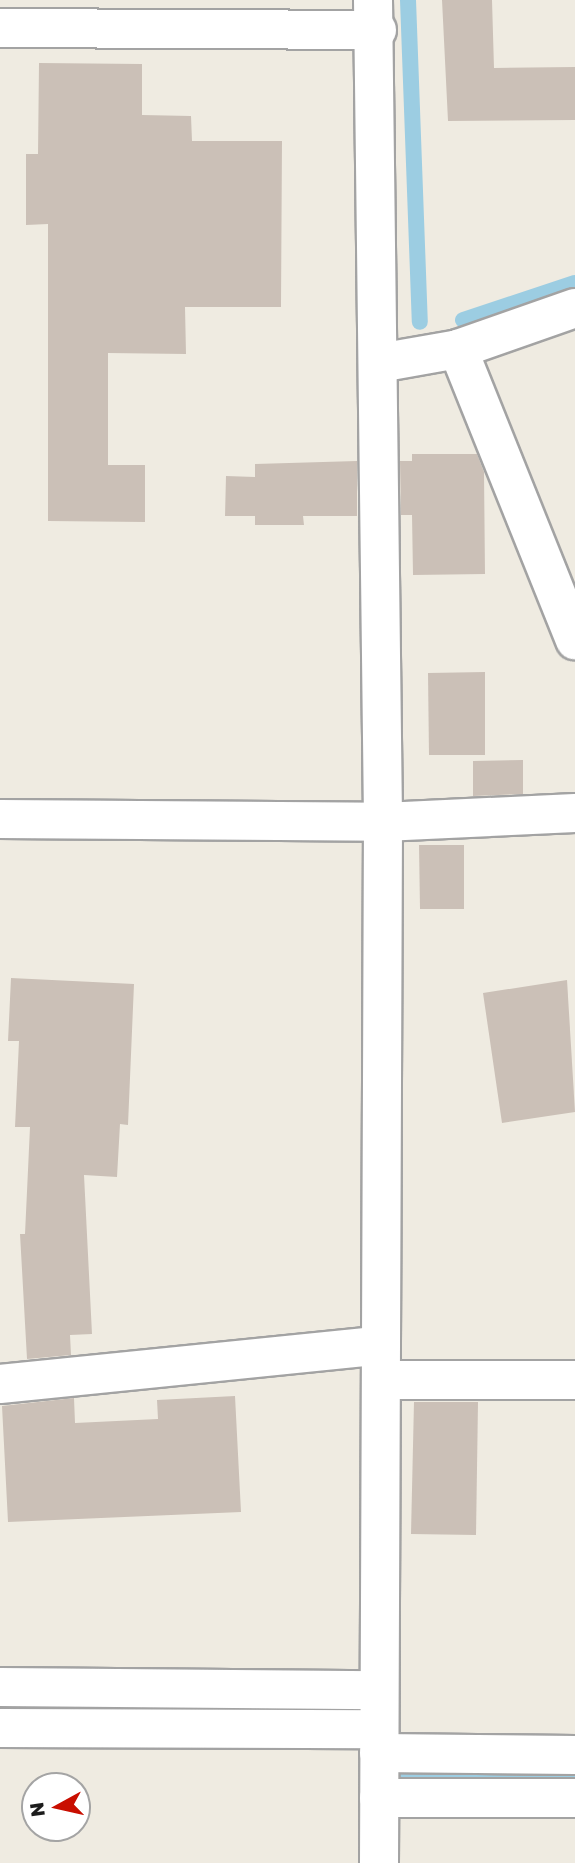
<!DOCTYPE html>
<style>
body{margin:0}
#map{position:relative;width:575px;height:1863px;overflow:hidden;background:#efebe1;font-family:"Golos Text",sans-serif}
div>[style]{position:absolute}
.stream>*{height:16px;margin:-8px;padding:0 8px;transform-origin:8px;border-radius:8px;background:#9ccde2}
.building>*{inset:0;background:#cbc0b7}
.roads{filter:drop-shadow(2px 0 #a3a3a3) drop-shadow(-2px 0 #a3a3a3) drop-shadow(0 2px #a3a3a3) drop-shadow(0 -2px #a3a3a3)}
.minor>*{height:38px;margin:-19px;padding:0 19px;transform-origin:19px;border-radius:19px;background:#fff}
span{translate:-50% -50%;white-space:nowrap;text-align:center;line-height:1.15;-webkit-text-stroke:5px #fff;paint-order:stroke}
.north{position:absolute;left:21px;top:1772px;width:70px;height:70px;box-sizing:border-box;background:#fff;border:2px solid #a4a4a4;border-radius:50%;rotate:262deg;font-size:19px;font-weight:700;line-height:28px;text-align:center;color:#1c1c1c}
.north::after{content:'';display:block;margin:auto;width:24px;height:32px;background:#c90e00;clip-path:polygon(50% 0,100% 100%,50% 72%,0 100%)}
</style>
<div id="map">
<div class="stream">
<div style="left:408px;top:0;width:322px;rotate:87.9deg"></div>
<div style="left:463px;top:320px;width:118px;rotate:-18.3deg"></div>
<div style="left:0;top:1707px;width:358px;rotate:0.5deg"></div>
<div style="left:406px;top:1775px;width:169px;rotate:0.7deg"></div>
</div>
<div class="building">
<div style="clip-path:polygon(442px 0,492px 0,494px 68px,575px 67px,575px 120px,448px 121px)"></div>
<div style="clip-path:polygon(39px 63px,142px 64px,142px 115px,191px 116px,192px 141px,282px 141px,281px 307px,185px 307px,186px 354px,108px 353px,108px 465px,145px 465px,145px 522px,48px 521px,48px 224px,26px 225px,26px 154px,38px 154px)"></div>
<div style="clip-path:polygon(412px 454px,477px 454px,484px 472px,485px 574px,413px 575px,412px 515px,401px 515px,400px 461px,412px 461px)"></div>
<div style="clip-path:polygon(357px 461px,357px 516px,303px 516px,304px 525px,255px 525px,255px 516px,225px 516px,226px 476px,255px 477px,255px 464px)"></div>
<div style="clip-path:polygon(485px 672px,485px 755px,429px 755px,428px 673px)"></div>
<div style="clip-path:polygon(523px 760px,523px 794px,473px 796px,473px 761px)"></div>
<div style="clip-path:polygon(419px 845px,464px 845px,464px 909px,420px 909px)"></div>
<div style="clip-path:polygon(11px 978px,134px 984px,128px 1125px,120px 1124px,117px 1177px,84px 1175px,92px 1334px,70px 1335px,71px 1355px,27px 1359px,20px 1234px,25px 1234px,30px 1127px,15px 1127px,19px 1041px,8px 1041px)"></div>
<div style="clip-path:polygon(567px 980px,575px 1112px,502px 1123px,483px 993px)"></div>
<div style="clip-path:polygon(235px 1396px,241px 1512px,8px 1522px,2px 1406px,74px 1398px,75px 1423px,158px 1419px,157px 1400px)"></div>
<div style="clip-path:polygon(414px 1402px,478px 1402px,476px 1535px,411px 1534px)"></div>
</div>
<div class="roads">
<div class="minor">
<div style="left:373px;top:0;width:822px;rotate:89.3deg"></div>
<div style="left:383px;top:822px;width:1041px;rotate:90.22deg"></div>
<div style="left:0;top:28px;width:377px;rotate:0.3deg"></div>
<div style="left:458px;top:349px;width:314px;rotate:68.1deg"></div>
<div style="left:379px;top:363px;width:80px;rotate:-10deg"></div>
<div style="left:458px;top:349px;width:124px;rotate:-19.3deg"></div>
<div style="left:0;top:819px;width:383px;rotate:0.4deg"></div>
<div style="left:383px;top:822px;width:192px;rotate:-2.7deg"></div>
<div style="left:381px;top:1380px;width:194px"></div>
<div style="left:0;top:1384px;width:383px;rotate:-5.8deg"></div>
<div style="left:0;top:1687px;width:379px;rotate:0.5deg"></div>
<div style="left:0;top:1728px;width:379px;rotate:0.2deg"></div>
<div style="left:379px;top:1753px;width:196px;rotate:0.6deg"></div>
<div style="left:379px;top:1798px;width:196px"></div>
</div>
</div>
<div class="north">N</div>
</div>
